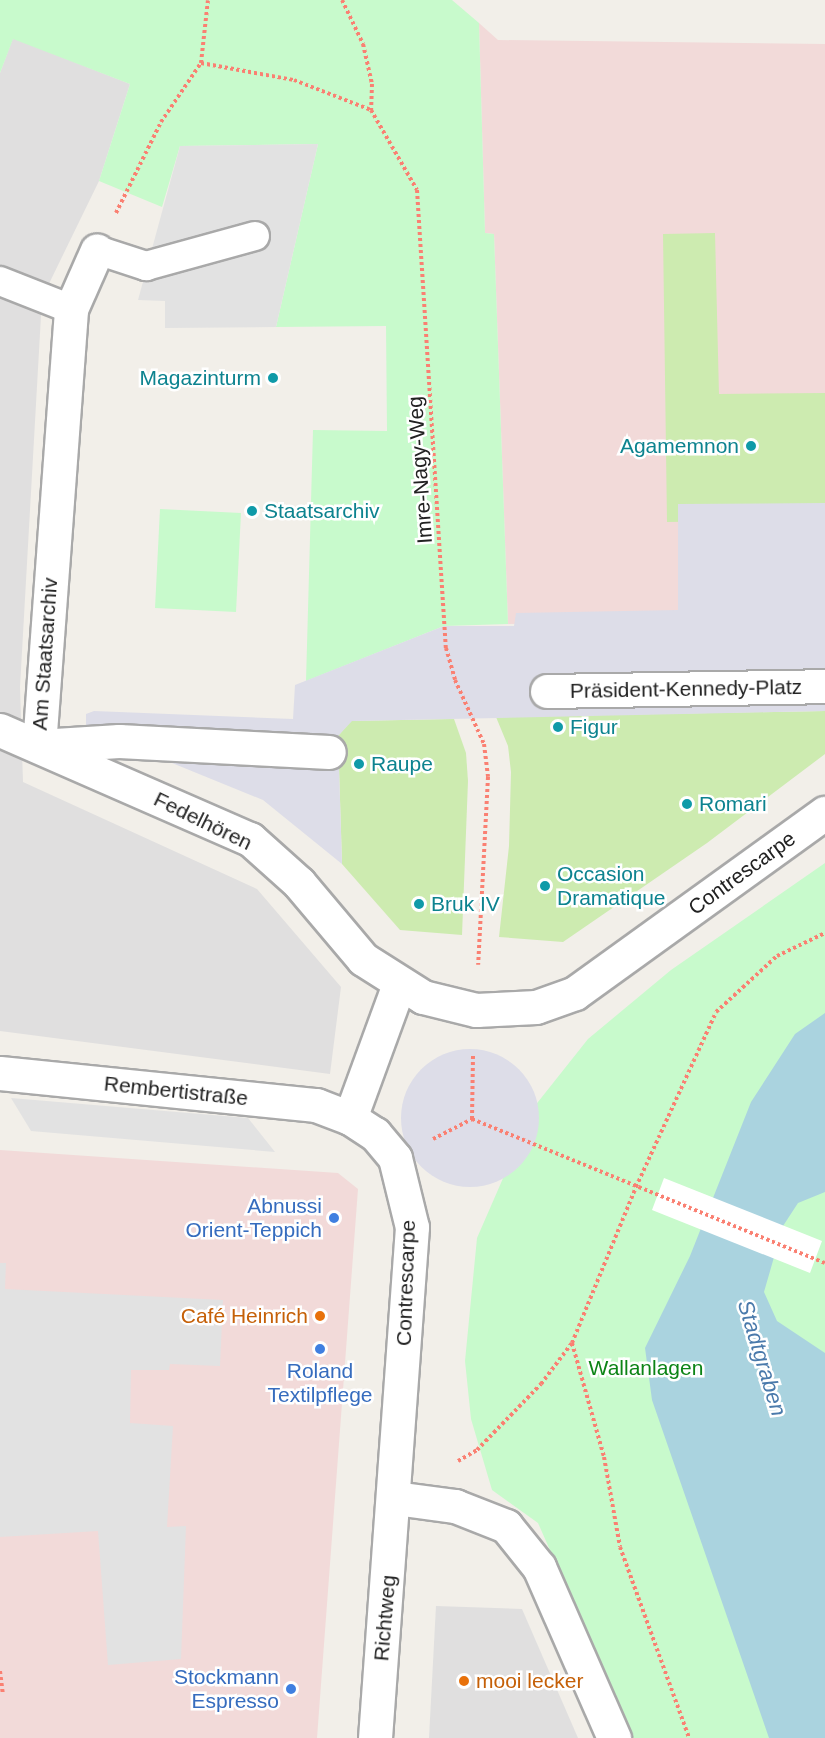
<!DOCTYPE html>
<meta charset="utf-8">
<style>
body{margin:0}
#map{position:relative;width:825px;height:1738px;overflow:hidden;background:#f2efe9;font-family:Helvetica,sans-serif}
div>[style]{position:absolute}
.residential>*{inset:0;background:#e0dfdf}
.commercial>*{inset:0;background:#f2dad9}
.grass>*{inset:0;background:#cdebb0}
.park>*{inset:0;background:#c8facc}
.parking>*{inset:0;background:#e2e2e2}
.plaza>*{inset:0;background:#dddde8}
.round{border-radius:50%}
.water>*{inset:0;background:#aad3df}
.pier>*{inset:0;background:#fff}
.path>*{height:4px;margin-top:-2px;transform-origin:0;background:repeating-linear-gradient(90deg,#fa8072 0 3px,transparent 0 6px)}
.roads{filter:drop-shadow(2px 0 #a9a9a9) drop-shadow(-2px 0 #a9a9a9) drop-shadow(0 2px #a9a9a9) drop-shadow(0 -2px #a9a9a9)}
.service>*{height:28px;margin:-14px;padding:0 14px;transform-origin:14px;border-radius:14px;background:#fff}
.pedestrian>*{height:33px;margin:-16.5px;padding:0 16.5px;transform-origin:16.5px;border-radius:16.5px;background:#fff}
.minor>*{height:33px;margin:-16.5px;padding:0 16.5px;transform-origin:16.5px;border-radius:16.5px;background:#fff}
.dots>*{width:16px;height:16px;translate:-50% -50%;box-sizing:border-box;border:3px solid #fff;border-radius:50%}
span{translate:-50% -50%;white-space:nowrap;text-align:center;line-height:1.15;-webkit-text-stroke:5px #fff;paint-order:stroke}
.culture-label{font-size:21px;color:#0d838f}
.right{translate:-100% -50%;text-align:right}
.left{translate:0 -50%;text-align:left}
.street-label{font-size:21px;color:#222}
.shop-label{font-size:21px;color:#366cbe}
.food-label{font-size:21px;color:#c56008}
.park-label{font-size:21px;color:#0c8416}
.water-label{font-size:22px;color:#4a7aab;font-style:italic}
</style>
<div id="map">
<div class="residential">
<div style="clip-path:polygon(13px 38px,130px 84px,99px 181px,42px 298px,20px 687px,23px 782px,257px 889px,341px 987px,330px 1074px,0 1031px,0 73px)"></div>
<div style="clip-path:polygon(436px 1606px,522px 1609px,578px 1738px,429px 1738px)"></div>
</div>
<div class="commercial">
<div style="clip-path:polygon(479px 23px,498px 40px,825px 44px,825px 621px,508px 624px,494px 234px,485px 233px)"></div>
<div style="clip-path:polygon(0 1150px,338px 1173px,358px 1189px,317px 1738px,0 1738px)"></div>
</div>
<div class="grass">
<div style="clip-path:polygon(715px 233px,719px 394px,825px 393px,825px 520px,667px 522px,663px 234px)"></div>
<div style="clip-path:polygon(825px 711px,825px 754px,707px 843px,563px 942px,499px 937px,509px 846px,511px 772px,508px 746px,496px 717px)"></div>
<div style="clip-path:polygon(454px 719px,466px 753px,468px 781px,462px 935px,400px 930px,342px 864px,338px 736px,351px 721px)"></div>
</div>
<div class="park">
<div style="clip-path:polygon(0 0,452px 0,479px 23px,485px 233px,494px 234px,508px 624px,444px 626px,306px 681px,313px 430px,387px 431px,386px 326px,276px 327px,318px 144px,180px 146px,162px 207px,99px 181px,130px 84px,13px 39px,0 73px)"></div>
<div style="clip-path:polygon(160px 509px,241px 513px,236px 612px,155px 608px)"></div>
<div style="clip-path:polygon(825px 863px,825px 1738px,633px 1738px,538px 1523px,492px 1490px,471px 1419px,465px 1361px,477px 1238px,534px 1107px,588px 1039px,671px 970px)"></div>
</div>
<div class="parking">
<div style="clip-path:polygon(318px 144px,276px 327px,165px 328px,165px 301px,138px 300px,180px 146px)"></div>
<div style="clip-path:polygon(11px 1098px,248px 1118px,275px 1152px,31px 1131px)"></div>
<div style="clip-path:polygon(0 1263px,6px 1263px,5px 1289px,223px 1300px,220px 1366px,170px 1364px,169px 1370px,131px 1370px,130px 1423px,173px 1426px,167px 1527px,186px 1526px,181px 1659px,108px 1665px,98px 1531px,0 1537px)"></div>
</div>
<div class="plaza">
<div style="clip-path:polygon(825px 503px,825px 711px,352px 721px,338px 736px,342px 864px,263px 800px,86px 728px,86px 714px,94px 711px,293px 719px,295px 685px,444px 626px,514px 626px,516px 613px,678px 610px,678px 504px)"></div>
<div class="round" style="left:401px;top:1049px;width:138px;height:138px"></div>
</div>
<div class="water">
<div style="clip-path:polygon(825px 1013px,825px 1192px,798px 1203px,783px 1226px,764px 1292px,777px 1321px,825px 1353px,825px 1738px,769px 1738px,652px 1400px,645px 1348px,690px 1256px,751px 1102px,795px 1034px)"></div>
</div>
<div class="pier">
<div style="clip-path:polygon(664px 1178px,822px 1241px,810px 1273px,652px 1210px)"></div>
</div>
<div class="path">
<div style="left:342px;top:0;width:49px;rotate:64.5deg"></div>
<div style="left:363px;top:44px;width:41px;rotate:77.3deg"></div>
<div style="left:372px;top:84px;width:26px;rotate:92deg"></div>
<div style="left:201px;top:63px;width:95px;rotate:10.4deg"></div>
<div style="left:294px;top:80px;width:83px;rotate:21.3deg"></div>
<div style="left:371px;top:110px;width:92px;rotate:60.1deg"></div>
<div style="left:417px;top:190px;width:459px;rotate:86.4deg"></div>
<div style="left:446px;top:648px;width:33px;rotate:74deg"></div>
<div style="left:455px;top:680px;width:70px;rotate:65.6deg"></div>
<div style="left:484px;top:744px;width:33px;rotate:83deg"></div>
<div style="left:488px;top:777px;width:188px;rotate:93deg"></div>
<div style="left:116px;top:213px;width:102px;rotate:-63.7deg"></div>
<div style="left:161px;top:122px;width:71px;rotate:-55.9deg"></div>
<div style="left:201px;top:63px;width:63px;rotate:-83.7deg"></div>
<div style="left:472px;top:1119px;width:65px;rotate:-89.1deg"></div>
<div style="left:472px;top:1119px;width:381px;rotate:22.2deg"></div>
<div style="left:433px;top:1139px;width:44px;rotate:-27.1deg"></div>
<div style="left:572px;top:1343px;width:118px;rotate:74.3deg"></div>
<div style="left:604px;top:1457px;width:91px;rotate:79.9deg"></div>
<div style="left:620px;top:1547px;width:203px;rotate:70.1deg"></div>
<div style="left:458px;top:1461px;width:22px;rotate:-30deg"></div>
<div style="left:477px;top:1450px;width:92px;rotate:-45.9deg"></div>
<div style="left:541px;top:1384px;width:51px;rotate:-52.9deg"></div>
<div style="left:572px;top:1343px;width:169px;rotate:-67.7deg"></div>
<div style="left:636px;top:1187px;width:192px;rotate:-65.4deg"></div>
<div style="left:716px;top:1012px;width:83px;rotate:-42.6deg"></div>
<div style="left:777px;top:956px;width:53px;rotate:-25.6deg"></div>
<div style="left:0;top:1671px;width:24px;rotate:83deg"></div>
</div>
<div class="roads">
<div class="service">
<div style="left:97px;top:250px;width:52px;rotate:18.1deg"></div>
<div style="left:146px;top:266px;width:113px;rotate:-15.4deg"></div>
<div style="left:0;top:281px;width:76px;rotate:21.5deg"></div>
</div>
<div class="pedestrian">
<div style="left:547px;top:691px;width:278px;rotate:-1deg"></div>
<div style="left:39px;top:746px;width:80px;rotate:-3.6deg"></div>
<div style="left:119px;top:741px;width:210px;rotate:3deg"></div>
</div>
<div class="minor">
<div style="left:0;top:730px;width:273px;rotate:23.6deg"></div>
<div style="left:250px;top:839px;width:66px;rotate:41.9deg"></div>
<div style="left:299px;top:883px;width:99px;rotate:49.9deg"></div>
<div style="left:363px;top:959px;width:71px;rotate:32.3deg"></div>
<div style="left:423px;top:997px;width:55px;rotate:13.8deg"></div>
<div style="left:476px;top:1010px;width:60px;rotate:-2.9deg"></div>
<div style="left:536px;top:1007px;width:41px;rotate:-19.7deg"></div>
<div style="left:575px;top:993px;width:308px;rotate:-35.8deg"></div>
<div style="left:39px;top:746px;width:438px;rotate:-85.8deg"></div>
<div style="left:71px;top:309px;width:64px;rotate:-66.2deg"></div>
<div style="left:0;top:1073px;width:318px;rotate:5.8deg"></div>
<div style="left:316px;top:1105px;width:36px;rotate:21deg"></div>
<div style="left:350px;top:1118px;width:30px;rotate:33deg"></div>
<div style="left:375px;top:1134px;width:31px;rotate:50deg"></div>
<div style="left:395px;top:1158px;width:71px;rotate:76.2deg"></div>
<div style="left:412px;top:1227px;width:512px;rotate:94.14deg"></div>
<div style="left:350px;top:1118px;width:143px;rotate:-69.9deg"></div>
<div style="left:395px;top:1498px;width:61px;rotate:7.6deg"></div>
<div style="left:455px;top:1506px;width:55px;rotate:21.4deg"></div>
<div style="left:506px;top:1526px;width:53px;rotate:51.2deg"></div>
<div style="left:539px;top:1567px;width:187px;rotate:66.3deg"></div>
</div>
</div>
<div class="dots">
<div style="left:273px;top:378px;background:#0f9aa8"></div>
<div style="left:751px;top:446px;background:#0f9aa8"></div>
<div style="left:252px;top:511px;background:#0f9aa8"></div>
<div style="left:558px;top:727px;background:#0f9aa8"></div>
<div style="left:359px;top:764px;background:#0f9aa8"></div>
<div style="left:687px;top:804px;background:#0f9aa8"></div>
<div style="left:545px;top:886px;background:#0f9aa8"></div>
<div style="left:419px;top:904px;background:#0f9aa8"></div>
<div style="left:334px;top:1218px;background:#3f7fe0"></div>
<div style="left:320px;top:1316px;background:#e8710a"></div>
<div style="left:320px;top:1349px;background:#3f7fe0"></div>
<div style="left:464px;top:1681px;background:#e8710a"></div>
<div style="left:291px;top:1689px;background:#3f7fe0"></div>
</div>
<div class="culture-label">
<span class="right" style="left:261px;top:378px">Magazinturm</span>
<span class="right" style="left:739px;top:446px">Agamemnon</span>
<span class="left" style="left:264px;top:511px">Staatsarchiv</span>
<span class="left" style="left:570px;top:727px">Figur</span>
<span class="left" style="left:371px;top:764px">Raupe</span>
<span class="left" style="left:699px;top:804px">Romari</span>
<span class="left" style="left:557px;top:886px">Occasion<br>Dramatique</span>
<span class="left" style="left:431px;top:904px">Bruk IV</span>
</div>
<div class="street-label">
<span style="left:420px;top:470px;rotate:-94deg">Imre-Nagy-Weg</span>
<span style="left:45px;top:654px;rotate:-86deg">Am Staatsarchiv</span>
<span style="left:686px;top:689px;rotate:-1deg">Präsident-Kennedy-Platz</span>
<span style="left:203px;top:821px;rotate:26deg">Fedelhören</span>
<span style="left:742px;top:873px;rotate:-36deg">Contrescarpe</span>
<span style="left:176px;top:1091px;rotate:6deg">Rembertistraße</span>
<span style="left:406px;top:1283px;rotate:-88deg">Contrescarpe</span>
<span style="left:385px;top:1618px;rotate:-85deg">Richtweg</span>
</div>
<div class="shop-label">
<span class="right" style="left:322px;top:1218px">Abnussi<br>Orient-Teppich</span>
<span style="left:320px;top:1383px">Roland<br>Textilpflege</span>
<span class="right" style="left:279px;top:1689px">Stockmann<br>Espresso</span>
</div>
<div class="food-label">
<span class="right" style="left:308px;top:1316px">Café Heinrich</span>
<span class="left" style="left:476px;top:1681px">mooi lecker</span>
</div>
<div class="park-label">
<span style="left:646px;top:1368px">Wallanlagen</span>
</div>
<div class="water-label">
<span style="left:762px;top:1358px;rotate:73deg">Stadtgraben</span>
</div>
</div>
